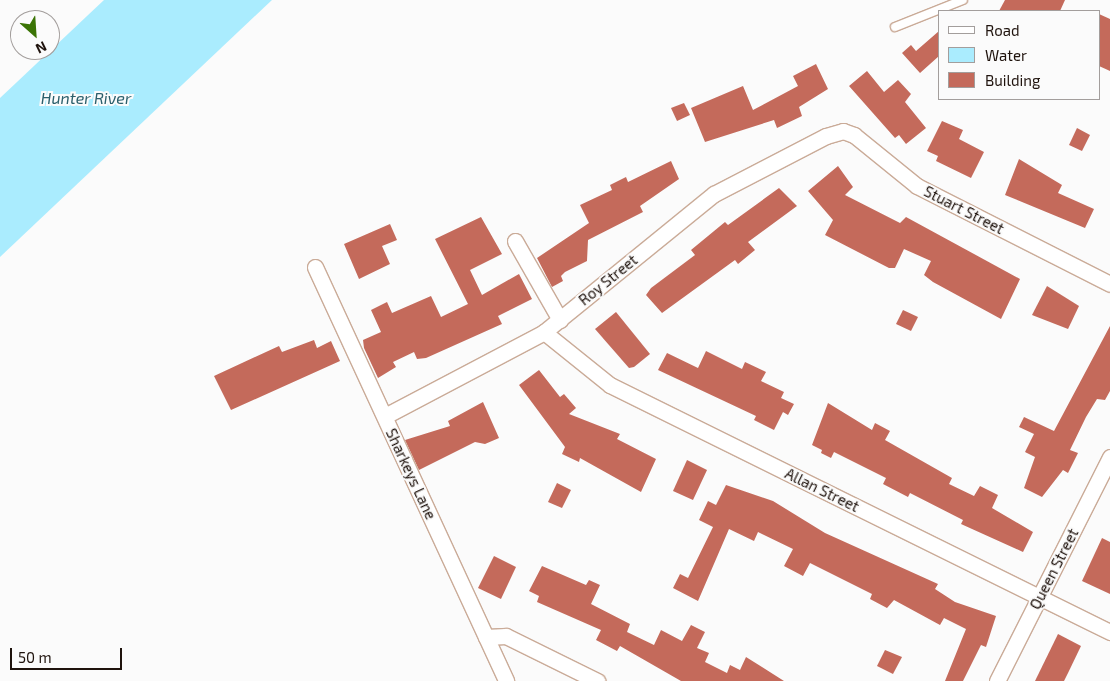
<!DOCTYPE html>
<style>
body{margin:0}
#map{position:relative;width:1110px;height:681px;overflow:hidden;background:#fbfbfb;font-family:"Exo 2",sans-serif}
div>[style]{position:absolute}
.water>*{inset:0;background:#aaecfe}
.building>*{inset:0;background:#c46a5b}
.roads{filter:drop-shadow(1px 0 #caab98) drop-shadow(-1px 0 #caab98) drop-shadow(0 1px #caab98) drop-shadow(0 -1px #caab98)}
.service>*{height:8px;margin:-4px;padding:0 4px;transform-origin:4px;border-radius:4px;background:#fff}
.minor>*{height:15px;margin:-7.5px;padding:0 7.5px;transform-origin:7.5px;border-radius:7.5px;background:#fff}
span{translate:-50% -50%;white-space:nowrap;text-align:center;line-height:1.15;-webkit-text-stroke:4px #fbfbfb;paint-order:stroke}
.street-label{font-size:15px;color:#1f130d}
.water-label{font-size:16px;color:#2b5f6c;font-style:italic}
.legend{position:absolute;left:938px;top:10px;width:162px;height:90px;box-sizing:border-box;background:#fbfbfb;border:1px solid #a39e9c;margin:0;padding:6px 9px;list-style:none;font-size:15px;color:#1f130d}
.legend li{display:flex;align-items:center;gap:10px;height:25px}
.legend b{width:25px;border:1px solid #a39e9c}
.north{position:absolute;left:10px;top:10px;width:50px;height:50px;box-sizing:border-box;background:#fbfbfb;border:1px solid #a39e9c;border-radius:50%;rotate:154deg;font-size:14px;font-weight:700;line-height:20px;text-align:center;color:#1f130d}
.north::after{content:'';display:block;margin:auto;width:18px;height:22px;background:#3b7405;clip-path:polygon(50% 0,100% 100%,50% 72%,0 100%)}
.scale{position:absolute;left:10px;top:648px;width:112px;height:22px;box-sizing:border-box;border:2px solid #1f130d;border-top:0;padding-left:6px;font-size:15px;line-height:18px;white-space:nowrap;color:#1f130d;-webkit-text-stroke:4px #fbfbfb;paint-order:stroke}
</style>
<div id="map">
<div class="water">
<div style="clip-path:polygon(104px 0,272px 0,0 257px,0 98px)"></div>
</div>
<div class="building">
<div style="clip-path:polygon(1005px 0,1065px 0,1060px 11px,999px 11px)"></div>
<div style="clip-path:polygon(1099px 14px,1110px 19px,1110px 71px,1099px 66px)"></div>
<div style="clip-path:polygon(939px 31px,939px 56px,920px 73px,902px 53px,911px 45px,916px 51px)"></div>
<div style="clip-path:polygon(816px 64px,828px 89px,799px 107px,802px 116px,777px 128px,774px 120px,705px 142px,691px 108px,743px 86px,753px 110px,798px 86px,793px 76px)"></div>
<div style="clip-path:polygon(867px 71px,884px 92px,898px 80px,911px 94px,905px 102px,926px 128px,906px 144px,899px 135px,895px 138px,849px 86px)"></div>
<div style="clip-path:polygon(684px 103px,690px 115px,677px 121px,671px 108px)"></div>
<div style="clip-path:polygon(942px 121px,963px 130px,959px 139px,984px 152px,971px 178px,936px 161px,938px 156px,927px 151px)"></div>
<div style="clip-path:polygon(1077px 128px,1090px 135px,1082px 151px,1069px 145px)"></div>
<div style="clip-path:polygon(1019px 159px,1062px 185px,1058px 193px,1094px 209px,1085px 228px,1005px 195px)"></div>
<div style="clip-path:polygon(671px 161px,679px 179px,640px 206px,643px 212px,588px 240px,587px 261px,565px 272px,561px 276px,563px 281px,552px 287px,537px 258px,589px 223px,580px 205px,612px 190px,610px 185px,626px 177px,628px 182px)"></div>
<div style="clip-path:polygon(838px 166px,853px 187px,845px 195px,900px 223px,906px 217px,1020px 279px,1001px 319px,933px 282px,924px 275px,931px 261px,904px 249px,895px 268px,889px 268px,825px 235px,833px 220px,808px 191px)"></div>
<div style="clip-path:polygon(779px 188px,797px 206px,748px 242px,755px 250px,738px 264px,735px 260px,662px 313px,646px 295px,651px 288px,695px 255px,691px 250px,725px 222px,728px 225px)"></div>
<div style="clip-path:polygon(481px 217px,502px 254px,470px 270px,482px 295px,519px 274px,532px 299px,498px 316px,502px 324px,426px 358px,417px 359px,414px 352px,393px 362px,396px 367px,378px 378px,364px 348px,363px 340px,381px 332px,371px 310px,387px 302px,392px 313px,431px 296px,441px 317px,468px 304px,435px 239px)"></div>
<div style="clip-path:polygon(390px 224px,397px 240px,382px 246px,390px 264px,359px 279px,344px 244px)"></div>
<div style="clip-path:polygon(1047px 286px,1079px 306px,1068px 329px,1032px 315px)"></div>
<div style="clip-path:polygon(903px 310px,918px 317px,911px 331px,896px 324px)"></div>
<div style="clip-path:polygon(616px 312px,650px 354px,634px 367px,629px 368px,595px 329px)"></div>
<div style="clip-path:polygon(1110px 326px,1110px 391px,1105px 400px,1097px 399px,1086px 417px,1070px 450px,1078px 453px,1068px 473px,1063px 470px,1042px 497px,1024px 488px,1035px 457px,1025px 452px,1034px 434px,1019px 427px,1024px 417px,1054px 431px)"></div>
<div style="clip-path:polygon(314px 340px,317px 348px,331px 341px,340px 361px,231px 410px,214px 376px,279px 346px,282px 352px)"></div>
<div style="clip-path:polygon(706px 351px,742px 369px,745px 362px,766px 372px,761px 381px,784px 392px,781px 398px,794px 404px,788px 415px,783px 412px,774px 430px,754px 420px,756px 416px,658px 370px,667px 353px,698px 368px)"></div>
<div style="clip-path:polygon(539px 370px,560px 397px,564px 394px,576px 408px,569px 414px,620px 434px,617px 439px,656px 459px,641px 492px,580px 458px,579px 462px,562px 454px,565px 447px,519px 385px)"></div>
<div style="clip-path:polygon(483px 402px,499px 438px,485px 444px,475px 442px,419px 470px,405px 440px,450px 426px,448px 421px)"></div>
<div style="clip-path:polygon(828px 403px,872px 430px,875px 423px,890px 431px,885px 440px,952px 478px,949px 484px,974px 496px,980px 486px,998px 495px,992px 508px,1033px 532px,1023px 552px,961px 524px,963px 520px,910px 493px,908px 497px,883px 484px,886px 478px,834px 452px,831px 458px,821px 453px,822px 450px,812px 445px)"></div>
<div style="clip-path:polygon(687px 460px,707px 470px,693px 500px,673px 491px)"></div>
<div style="clip-path:polygon(557px 483px,571px 490px,562px 508px,548px 502px)"></div>
<div style="clip-path:polygon(726px 485px,773px 501px,825px 533px,938px 584px,935px 589px,955px 602px,996px 616px,986px 647px,981px 645px,963px 681px,945px 681px,966px 629px,944px 618px,940px 625px,894px 600px,887px 608px,870px 599px,872px 594px,810px 563px,803px 576px,784px 566px,793px 549px,758px 532px,754px 541px,729px 529px,698px 601px,673px 588px,680px 574px,688px 578px,713px 527px,699px 520px,708px 501px,716px 505px)"></div>
<div style="clip-path:polygon(1102px 538px,1110px 542px,1110px 594px,1082px 581px)"></div>
<div style="clip-path:polygon(494px 556px,516px 567px,501px 599px,478px 588px)"></div>
<div style="clip-path:polygon(542px 566px,586px 585px,589px 580px,600px 585px,591px 604px,630px 624px,627px 632px,654px 645px,661px 630px,682px 641px,691px 625px,705px 632px,697px 648px,709px 653px,705px 662px,727px 673px,730px 665px,740px 670px,746px 657px,784px 681px,681px 681px,620px 646px,617px 651px,596px 640px,601px 630px,537px 602px,539px 596px,529px 591px)"></div>
<div style="clip-path:polygon(1058px 634px,1081px 646px,1068px 673px,1064px 681px,1035px 681px)"></div>
<div style="clip-path:polygon(885px 650px,902px 657px,893px 674px,877px 666px)"></div>
</div>
<div class="roads">
<div class="service">
<div style="left:895px;top:27px;width:73px;rotate:-21.7deg"></div>
</div>
<div class="minor">
<div style="left:515px;top:241px;width:91px;rotate:60.3deg"></div>
<div style="left:315px;top:267px;width:456px;rotate:65.2deg"></div>
<div style="left:544px;top:332px;width:85px;rotate:38.8deg"></div>
<div style="left:610px;top:385px;width:558px;rotate:26.29deg"></div>
<div style="left:385px;top:416px;width:180px;rotate:-27.8deg"></div>
<div style="left:544px;top:332px;width:219px;rotate:-39.1deg"></div>
<div style="left:714px;top:194px;width:126px;rotate:-27.4deg"></div>
<div style="left:826px;top:136px;width:18px;rotate:-16deg"></div>
<div style="left:843px;top:131px;width:12px;rotate:20deg"></div>
<div style="left:854px;top:135px;width:81px;rotate:39deg"></div>
<div style="left:917px;top:186px;width:216px;rotate:26.9deg"></div>
<div style="left:486px;top:637px;width:20px;rotate:-3deg"></div>
<div style="left:506px;top:636px;width:102px;rotate:26.3deg"></div>
<div style="left:997px;top:681px;width:251px;rotate:-63.2deg"></div>
</div>
</div>
<div class="street-label">
<span style="left:964px;top:210px;rotate:27deg">Stuart Street</span>
<span style="left:608px;top:280px;rotate:-39deg">Roy Street</span>
<span style="left:411px;top:474px;rotate:65deg">Sharkeys Lane</span>
<span style="left:822px;top:490px;rotate:26deg">Allan Street</span>
<span style="left:1054px;top:569px;rotate:-63deg">Queen Street</span>
</div>
<div class="water-label">
<span style="left:86px;top:98px">Hunter River</span>
</div>
<ul class="legend">
<li><b style="height:6px;background:#fff"></b>Road</li>
<li><b style="height:14px;background:#aaecfe"></b>Water</li>
<li><b style="height:14px;background:#c46a5b"></b>Building</li>
</ul>
<div class="north">N</div>
<div class="scale">50 m</div>
</div>
